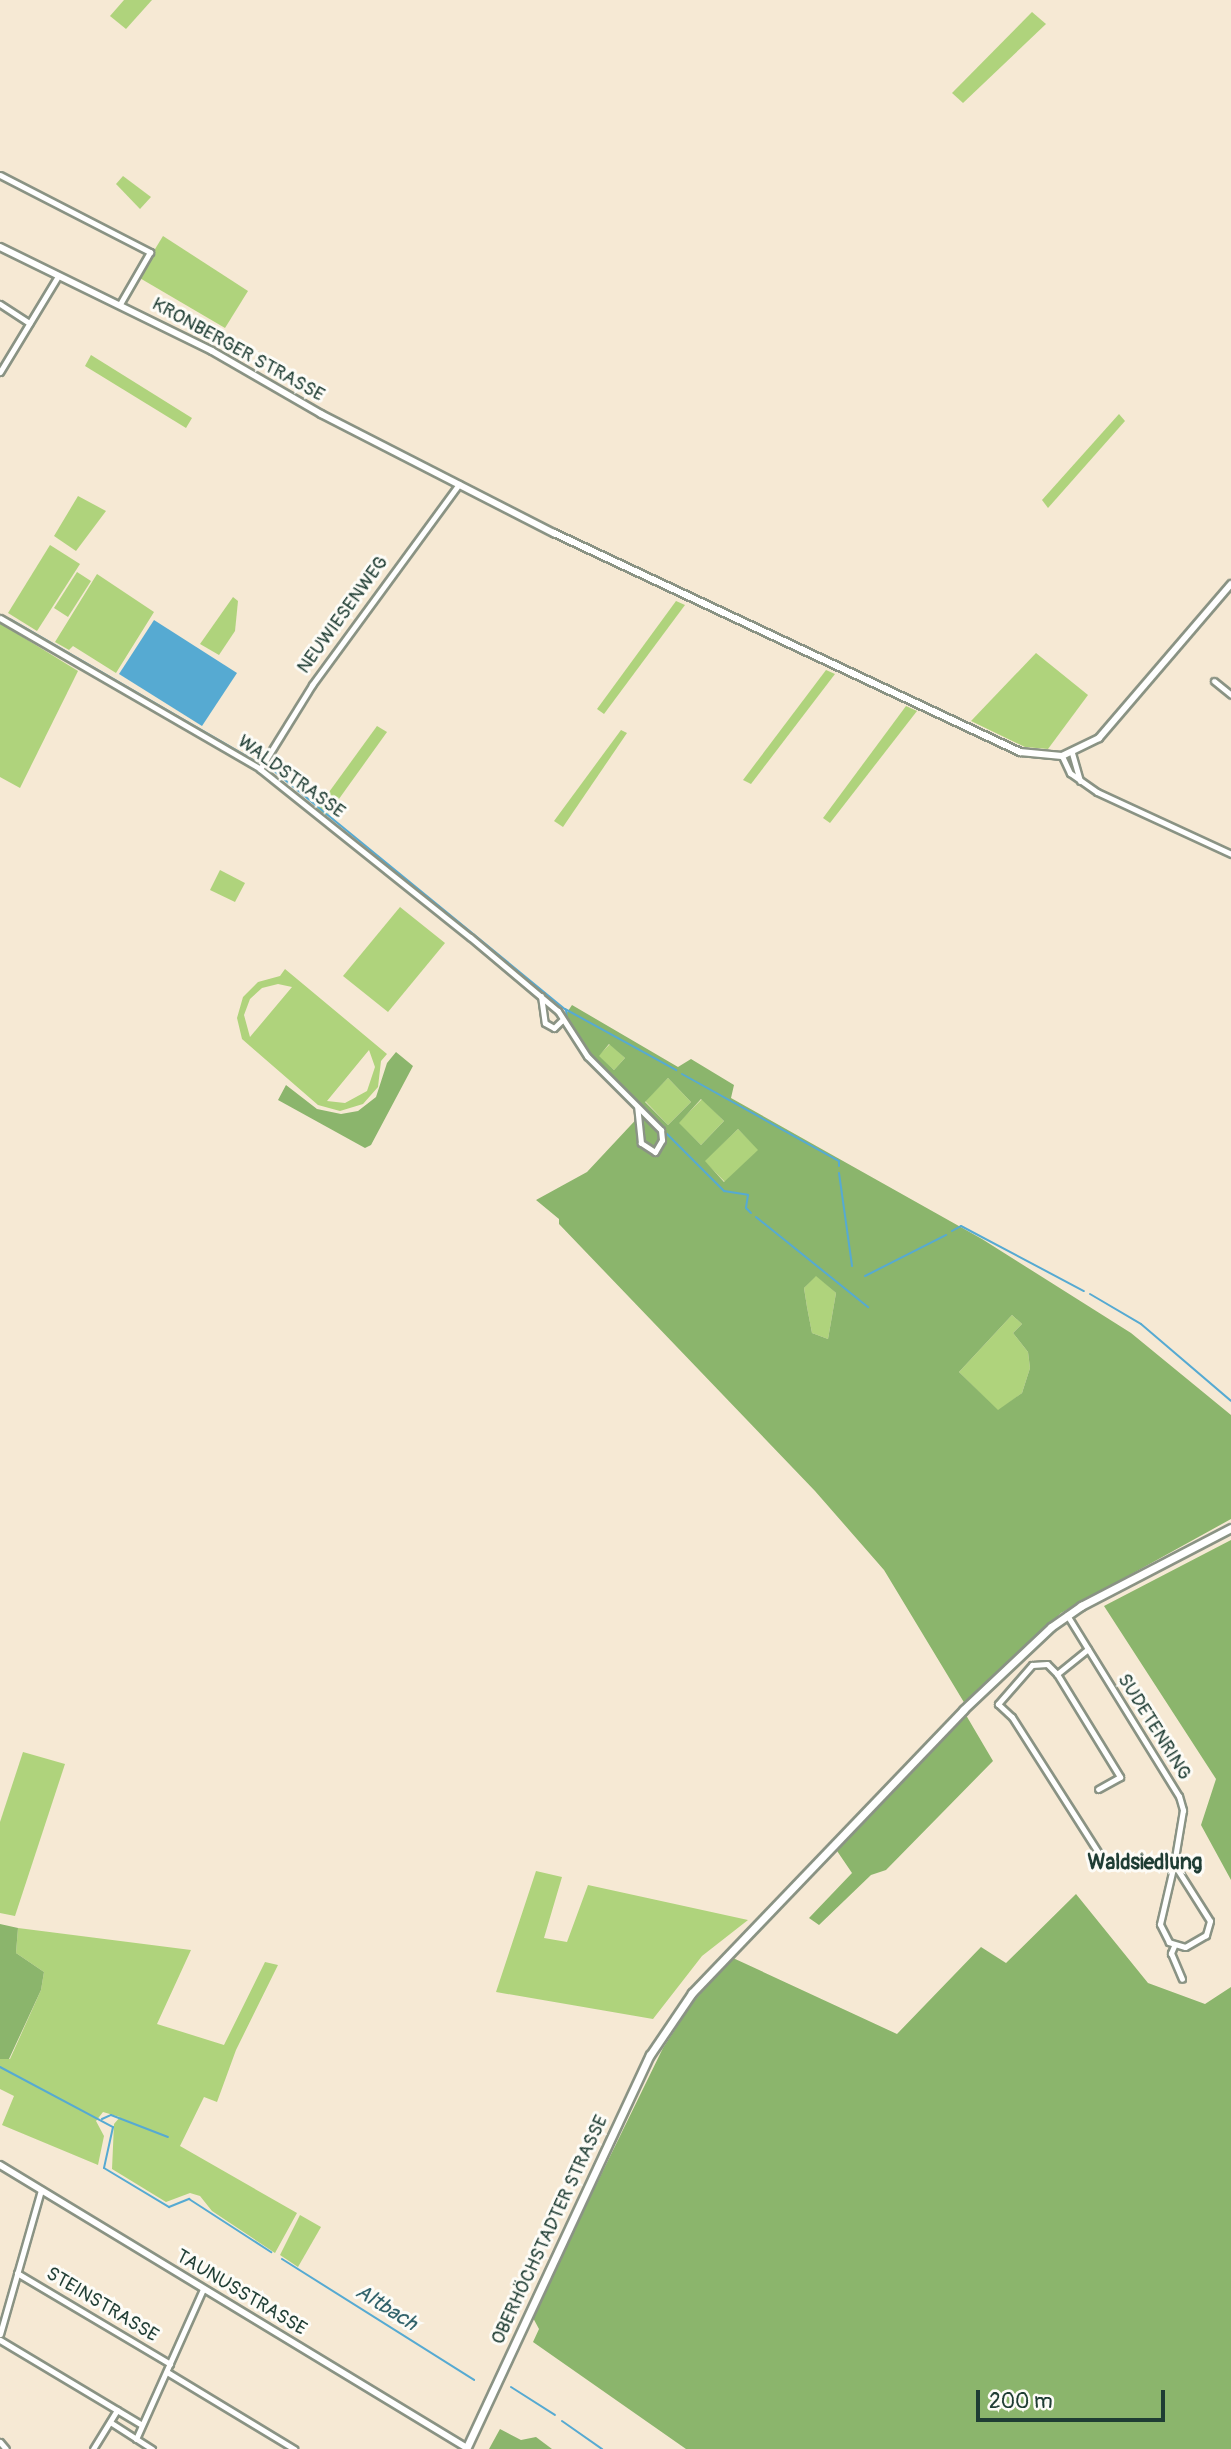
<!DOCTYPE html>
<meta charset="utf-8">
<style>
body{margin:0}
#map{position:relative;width:1231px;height:2449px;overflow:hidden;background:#f6e9d4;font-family:Pangolin,sans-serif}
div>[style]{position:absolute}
.green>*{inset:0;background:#afd37c}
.forest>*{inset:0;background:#8bb56c}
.water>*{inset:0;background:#56aad2}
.stream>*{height:2px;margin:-1px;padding:0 1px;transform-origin:1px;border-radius:1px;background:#56aad2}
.roads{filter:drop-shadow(2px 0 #8a9384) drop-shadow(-2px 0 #8a9384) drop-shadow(0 2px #8a9384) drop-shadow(0 -2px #8a9384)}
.minor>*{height:5px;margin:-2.5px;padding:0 2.5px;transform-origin:2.5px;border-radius:2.5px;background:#fff}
.tertiary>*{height:6px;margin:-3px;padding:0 3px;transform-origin:3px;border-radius:3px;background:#fff}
.secondary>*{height:7px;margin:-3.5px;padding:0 3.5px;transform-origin:3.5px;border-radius:3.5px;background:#fff}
span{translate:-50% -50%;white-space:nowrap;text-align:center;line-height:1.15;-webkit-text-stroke:6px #fdfcf7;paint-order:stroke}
.street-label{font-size:19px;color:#1f3d34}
.neighbourhood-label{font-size:21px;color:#1f3d34;font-weight:700}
.water-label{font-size:21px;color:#32636b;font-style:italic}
.scale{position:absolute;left:976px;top:2390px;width:189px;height:32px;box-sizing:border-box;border:4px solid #1f3d34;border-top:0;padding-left:9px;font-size:21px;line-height:24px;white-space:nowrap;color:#1f3d34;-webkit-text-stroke:5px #fdfcf7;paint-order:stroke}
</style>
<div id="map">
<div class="green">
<div style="clip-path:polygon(124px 0,152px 0,126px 29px,110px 16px)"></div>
<div style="clip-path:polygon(1032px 12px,1046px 24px,963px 103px,952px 93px)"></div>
<div style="clip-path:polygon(123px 176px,151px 197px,140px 209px,116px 184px)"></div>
<div style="clip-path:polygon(163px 236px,248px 291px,225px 328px,138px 277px)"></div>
<div style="clip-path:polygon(91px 355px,192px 418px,186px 428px,85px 366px)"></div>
<div style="clip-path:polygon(1119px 414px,1125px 421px,1048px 508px,1042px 500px)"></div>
<div style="clip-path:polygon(78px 496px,106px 511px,76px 551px,54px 536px)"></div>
<div style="clip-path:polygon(50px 545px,80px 564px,37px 631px,8px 613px)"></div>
<div style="clip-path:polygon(77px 572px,91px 581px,68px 617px,54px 608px)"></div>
<div style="clip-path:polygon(97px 574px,154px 612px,116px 673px,73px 646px,69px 650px,55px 642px)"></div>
<div style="clip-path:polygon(233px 597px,238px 601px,235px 631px,219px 655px,200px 644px)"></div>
<div style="clip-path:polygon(676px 601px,685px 605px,604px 714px,597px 709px)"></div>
<div style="clip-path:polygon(0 623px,78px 671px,20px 788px,0 777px)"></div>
<div style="clip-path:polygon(1036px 653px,1088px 695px,1048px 749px,1025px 747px,971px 721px)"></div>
<div style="clip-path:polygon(826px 670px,835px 674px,751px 784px,743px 780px)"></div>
<div style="clip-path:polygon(906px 706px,917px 711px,830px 823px,823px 818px)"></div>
<div style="clip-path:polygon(377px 726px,387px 732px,326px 817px,316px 810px)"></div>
<div style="clip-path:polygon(621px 730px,627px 733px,563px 827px,554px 821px)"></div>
<div style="clip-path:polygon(220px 870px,245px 883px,235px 902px,210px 890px)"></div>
<div style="clip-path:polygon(400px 907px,445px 943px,388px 1012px,343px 976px)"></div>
<div style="clip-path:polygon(evenodd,285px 969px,387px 1054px,381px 1061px,378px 1087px,363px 1104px,340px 1111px,318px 1105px,242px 1039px,237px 1018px,243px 997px,258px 982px,280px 976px,285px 969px,278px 984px,292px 987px,250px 1037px,244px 1015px,250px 999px,262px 988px,278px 984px,285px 969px,369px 1050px,375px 1067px,367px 1091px,345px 1103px,327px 1101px,369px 1050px)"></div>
<div style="clip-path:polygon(610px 1044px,625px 1058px,614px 1070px,598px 1056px)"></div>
<div style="clip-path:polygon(668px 1078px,691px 1102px,668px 1125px,645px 1101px)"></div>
<div style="clip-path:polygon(702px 1099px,724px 1121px,701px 1145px,678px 1123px)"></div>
<div style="clip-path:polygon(738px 1129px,759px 1150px,725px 1182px,704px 1161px)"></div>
<div style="clip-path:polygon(816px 1275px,836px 1293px,828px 1339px,812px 1333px,807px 1307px,804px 1288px)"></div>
<div style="clip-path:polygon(1012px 1315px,1022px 1324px,1013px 1333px,1028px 1352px,1030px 1368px,1022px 1393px,998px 1411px,959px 1372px)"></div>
<div style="clip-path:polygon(23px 1752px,65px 1764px,15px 1916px,0 1913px,0 1822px)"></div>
<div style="clip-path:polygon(536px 1871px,562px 1877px,544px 1938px,567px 1942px,588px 1885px,748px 1920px,702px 1956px,653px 2019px,496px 1992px)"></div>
<div style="clip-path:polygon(18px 1928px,191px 1950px,157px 2024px,224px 2045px,265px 1962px,278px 1965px,236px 2050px,217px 2102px,204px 2097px,180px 2146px,297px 2213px,275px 2253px,212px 2211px,200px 2196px,190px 2193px,166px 2202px,112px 2169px,114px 2124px,120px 2117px,103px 2112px,96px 2121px,104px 2136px,98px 2165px,2px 2125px,14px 2096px,0 2089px,0 2059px,10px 2059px,41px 1990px,44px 1972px,16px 1953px)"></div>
<div style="clip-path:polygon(300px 2215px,321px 2227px,298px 2267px,280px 2255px)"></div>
</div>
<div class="forest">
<div style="clip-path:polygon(evenodd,572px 1005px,678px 1067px,691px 1059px,734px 1085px,731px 1098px,982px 1239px,1131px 1333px,1231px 1415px,1231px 1519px,1061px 1613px,965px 1704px,884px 1570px,815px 1491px,559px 1224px,559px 1219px,536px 1200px,587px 1172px,644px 1111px,582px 1048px,562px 1020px,572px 1005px,609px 1044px,625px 1058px,614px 1070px,599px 1056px,609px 1044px,572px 1005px,668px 1078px,691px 1102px,668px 1125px,645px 1102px,668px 1078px,572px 1005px,701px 1099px,724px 1121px,701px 1145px,679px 1123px,701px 1099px,572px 1005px,738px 1129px,758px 1150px,724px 1182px,705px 1161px,738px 1129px,572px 1005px,816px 1276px,836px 1293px,828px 1339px,812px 1333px,807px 1307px,804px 1288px,816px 1276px,572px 1005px,1012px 1315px,1022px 1324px,1013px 1333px,1028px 1352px,1030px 1368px,1022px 1393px,998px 1410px,959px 1372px,1012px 1315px)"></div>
<div style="clip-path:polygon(396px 1052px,413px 1066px,371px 1145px,365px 1148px,278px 1100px,286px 1085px,317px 1109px,341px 1114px,358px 1111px,376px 1097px,387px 1063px)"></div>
<div style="clip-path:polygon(1231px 1540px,1231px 1880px,1201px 1825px,1216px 1779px,1104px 1606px)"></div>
<div style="clip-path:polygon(963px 1710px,993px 1761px,886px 1870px,871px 1875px,819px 1925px,809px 1918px,852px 1873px,833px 1845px)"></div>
<div style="clip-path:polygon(1076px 1894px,1148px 1983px,1205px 2004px,1231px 1987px,1231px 2449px,686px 2449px,533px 2342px,539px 2329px,532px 2316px,663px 2048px,693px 2002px,733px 1958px,897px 2034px,981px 1947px,1006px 1963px)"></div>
<div style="clip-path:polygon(0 1924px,18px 1928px,16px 1953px,44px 1972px,41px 1990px,9px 2059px,0 2059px)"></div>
<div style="clip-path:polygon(500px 2429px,521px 2440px,536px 2437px,552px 2449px,489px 2449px)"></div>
</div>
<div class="water">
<div style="clip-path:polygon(154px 620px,237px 673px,202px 726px,119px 674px)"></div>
</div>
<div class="stream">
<div style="left:10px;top:619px;width:287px;rotate:30.1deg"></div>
<div style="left:274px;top:771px;width:376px;rotate:39.3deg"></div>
<div style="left:565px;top:1009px;width:127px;rotate:28.8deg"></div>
<div style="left:566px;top:1010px;width:9px;rotate:84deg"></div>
<div style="left:588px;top:1053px;width:64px;rotate:45deg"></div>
<div style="left:682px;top:1074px;width:179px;rotate:29deg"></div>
<div style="left:839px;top:1161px;width:5px;rotate:90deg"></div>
<div style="left:639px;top:1104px;width:11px;rotate:45deg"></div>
<div style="left:667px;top:1134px;width:81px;rotate:45deg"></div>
<div style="left:724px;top:1191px;width:24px;rotate:9deg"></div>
<div style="left:748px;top:1195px;width:13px;rotate:99deg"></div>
<div style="left:746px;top:1208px;width:7px;rotate:45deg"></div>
<div style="left:839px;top:1173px;width:94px;rotate:82deg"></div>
<div style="left:756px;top:1217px;width:144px;rotate:38.8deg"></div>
<div style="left:952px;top:1231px;width:10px;rotate:-29deg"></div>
<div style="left:961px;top:1226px;width:139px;rotate:27.9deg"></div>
<div style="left:865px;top:1276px;width:91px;rotate:-26.8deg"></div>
<div style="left:1090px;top:1294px;width:59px;rotate:30.5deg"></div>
<div style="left:1141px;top:1324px;width:118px;rotate:40.5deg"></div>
<div style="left:0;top:2067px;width:128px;rotate:28deg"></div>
<div style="left:113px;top:2127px;width:42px;rotate:102.4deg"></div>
<div style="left:104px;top:2168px;width:76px;rotate:31deg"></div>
<div style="left:169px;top:2207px;width:22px;rotate:-22deg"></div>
<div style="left:189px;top:2199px;width:98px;rotate:32.9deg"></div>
<div style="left:102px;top:2119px;width:10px;rotate:-24deg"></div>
<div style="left:111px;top:2115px;width:61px;rotate:21.1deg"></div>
<div style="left:282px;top:2259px;width:227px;rotate:32.2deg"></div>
<div style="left:511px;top:2387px;width:52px;rotate:32.5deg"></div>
<div style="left:562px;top:2421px;width:49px;rotate:35deg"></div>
</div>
<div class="roads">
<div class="minor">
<div style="left:0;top:175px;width:169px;rotate:27.2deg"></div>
<div style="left:150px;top:252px;width:60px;rotate:120deg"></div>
<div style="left:0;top:304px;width:35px;rotate:33deg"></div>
<div style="left:0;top:372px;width:110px;rotate:-58.8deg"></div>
<div style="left:0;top:618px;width:301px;rotate:30.1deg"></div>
<div style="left:260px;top:769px;width:269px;rotate:38.7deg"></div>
<div style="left:470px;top:937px;width:115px;rotate:40.1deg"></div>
<div style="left:558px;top:1011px;width:54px;rotate:57.2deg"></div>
<div style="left:587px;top:1056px;width:105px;rotate:45deg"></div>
<div style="left:661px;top:1130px;width:10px;rotate:84deg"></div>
<div style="left:662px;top:1140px;width:14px;rotate:120deg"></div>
<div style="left:655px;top:1152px;width:17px;rotate:-147deg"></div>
<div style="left:641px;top:1143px;width:36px;rotate:-96deg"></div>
<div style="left:1214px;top:681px;width:22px;rotate:39deg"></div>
<div style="left:1072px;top:753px;width:29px;rotate:74deg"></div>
<div style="left:1062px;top:756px;width:19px;rotate:65deg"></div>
<div style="left:1070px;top:773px;width:33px;rotate:35deg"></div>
<div style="left:1097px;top:792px;width:148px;rotate:24.8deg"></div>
<div style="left:260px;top:769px;width:99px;rotate:-58.2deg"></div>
<div style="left:312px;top:685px;width:249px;rotate:-53.8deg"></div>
<div style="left:541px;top:996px;width:27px;rotate:82deg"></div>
<div style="left:545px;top:1023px;width:10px;rotate:29deg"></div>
<div style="left:554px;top:1028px;width:10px;rotate:-45deg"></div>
<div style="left:1067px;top:1615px;width:213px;rotate:58.3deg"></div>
<div style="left:1179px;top:1796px;width:15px;rotate:74deg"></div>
<div style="left:1183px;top:1810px;width:55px;rotate:99.5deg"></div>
<div style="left:1088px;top:1649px;width:40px;rotate:141deg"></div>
<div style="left:1057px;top:1674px;width:14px;rotate:-135deg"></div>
<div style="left:1047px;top:1664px;width:15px;rotate:176deg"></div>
<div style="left:1032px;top:1665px;width:52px;rotate:131.1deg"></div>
<div style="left:998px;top:1704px;width:19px;rotate:43deg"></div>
<div style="left:1012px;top:1717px;width:164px;rotate:57.5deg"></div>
<div style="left:1057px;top:1674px;width:121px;rotate:58.5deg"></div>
<div style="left:1120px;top:1777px;width:25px;rotate:151deg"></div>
<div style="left:1174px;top:1864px;width:67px;rotate:57.7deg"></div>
<div style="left:1210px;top:1921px;width:15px;rotate:106deg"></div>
<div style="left:1206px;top:1935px;width:24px;rotate:150deg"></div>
<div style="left:1185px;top:1947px;width:17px;rotate:-163deg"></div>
<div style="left:1169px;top:1942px;width:20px;rotate:-117deg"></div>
<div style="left:1160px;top:1924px;width:62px;rotate:-76.9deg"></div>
<div style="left:1174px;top:1946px;width:8px;rotate:113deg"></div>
<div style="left:1171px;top:1953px;width:28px;rotate:67deg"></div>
<div style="left:17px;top:2273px;width:178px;rotate:30.7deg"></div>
<div style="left:0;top:2334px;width:150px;rotate:-74.1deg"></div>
<div style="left:0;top:2340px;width:165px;rotate:30.9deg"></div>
<div style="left:167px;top:2372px;width:149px;rotate:31.2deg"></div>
<div style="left:110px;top:2422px;width:50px;rotate:32.7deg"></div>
<div style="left:136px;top:2439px;width:164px;rotate:-65.9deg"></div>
<div style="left:0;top:2442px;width:9px;rotate:49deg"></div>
<div style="left:93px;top:2449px;width:46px;rotate:-58.4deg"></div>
</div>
<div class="tertiary">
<div style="left:0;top:247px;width:236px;rotate:26.1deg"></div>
<div style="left:212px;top:351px;width:126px;rotate:30deg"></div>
<div style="left:321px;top:414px;width:262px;rotate:27.1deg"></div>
<div style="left:554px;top:533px;width:515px;rotate:25.17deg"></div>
<div style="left:1020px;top:752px;width:42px;rotate:5.4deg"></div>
<div style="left:1062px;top:756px;width:41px;rotate:-25.9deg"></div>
<div style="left:1099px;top:738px;width:203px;rotate:-49.4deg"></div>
<div style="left:0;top:2165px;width:546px;rotate:31.22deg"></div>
</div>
<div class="secondary">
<div style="left:466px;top:2449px;width:435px;rotate:-65deg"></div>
<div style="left:650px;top:2055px;width:75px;rotate:-55.9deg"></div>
<div style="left:692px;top:1993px;width:392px;rotate:-46.2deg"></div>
<div style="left:963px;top:1710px;width:121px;rotate:-43.3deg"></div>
<div style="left:1051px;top:1627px;width:37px;rotate:-35deg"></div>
<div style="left:1081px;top:1606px;width:169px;rotate:-27.5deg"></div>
</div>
</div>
<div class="street-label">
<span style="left:238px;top:350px;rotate:29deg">KRONBERGER STRASSE</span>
<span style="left:343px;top:615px;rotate:-54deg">NEUWIESENWEG</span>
<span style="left:291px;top:777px;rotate:36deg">WALDSTRASSE</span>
<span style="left:1154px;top:1727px;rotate:58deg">SUDETENRING</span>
<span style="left:550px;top:2230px;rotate:-65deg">OBERHÖCHSTADTER STRASSE</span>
<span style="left:241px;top:2293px;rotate:31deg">TAUNUSSTRASSE</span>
<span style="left:102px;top:2305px;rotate:31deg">STEINSTRASSE</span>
</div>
<div class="neighbourhood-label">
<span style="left:1145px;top:1863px">Waldsiedlung</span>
</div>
<div class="water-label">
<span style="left:386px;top:2308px;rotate:32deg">Altbach</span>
</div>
<div class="scale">200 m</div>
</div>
